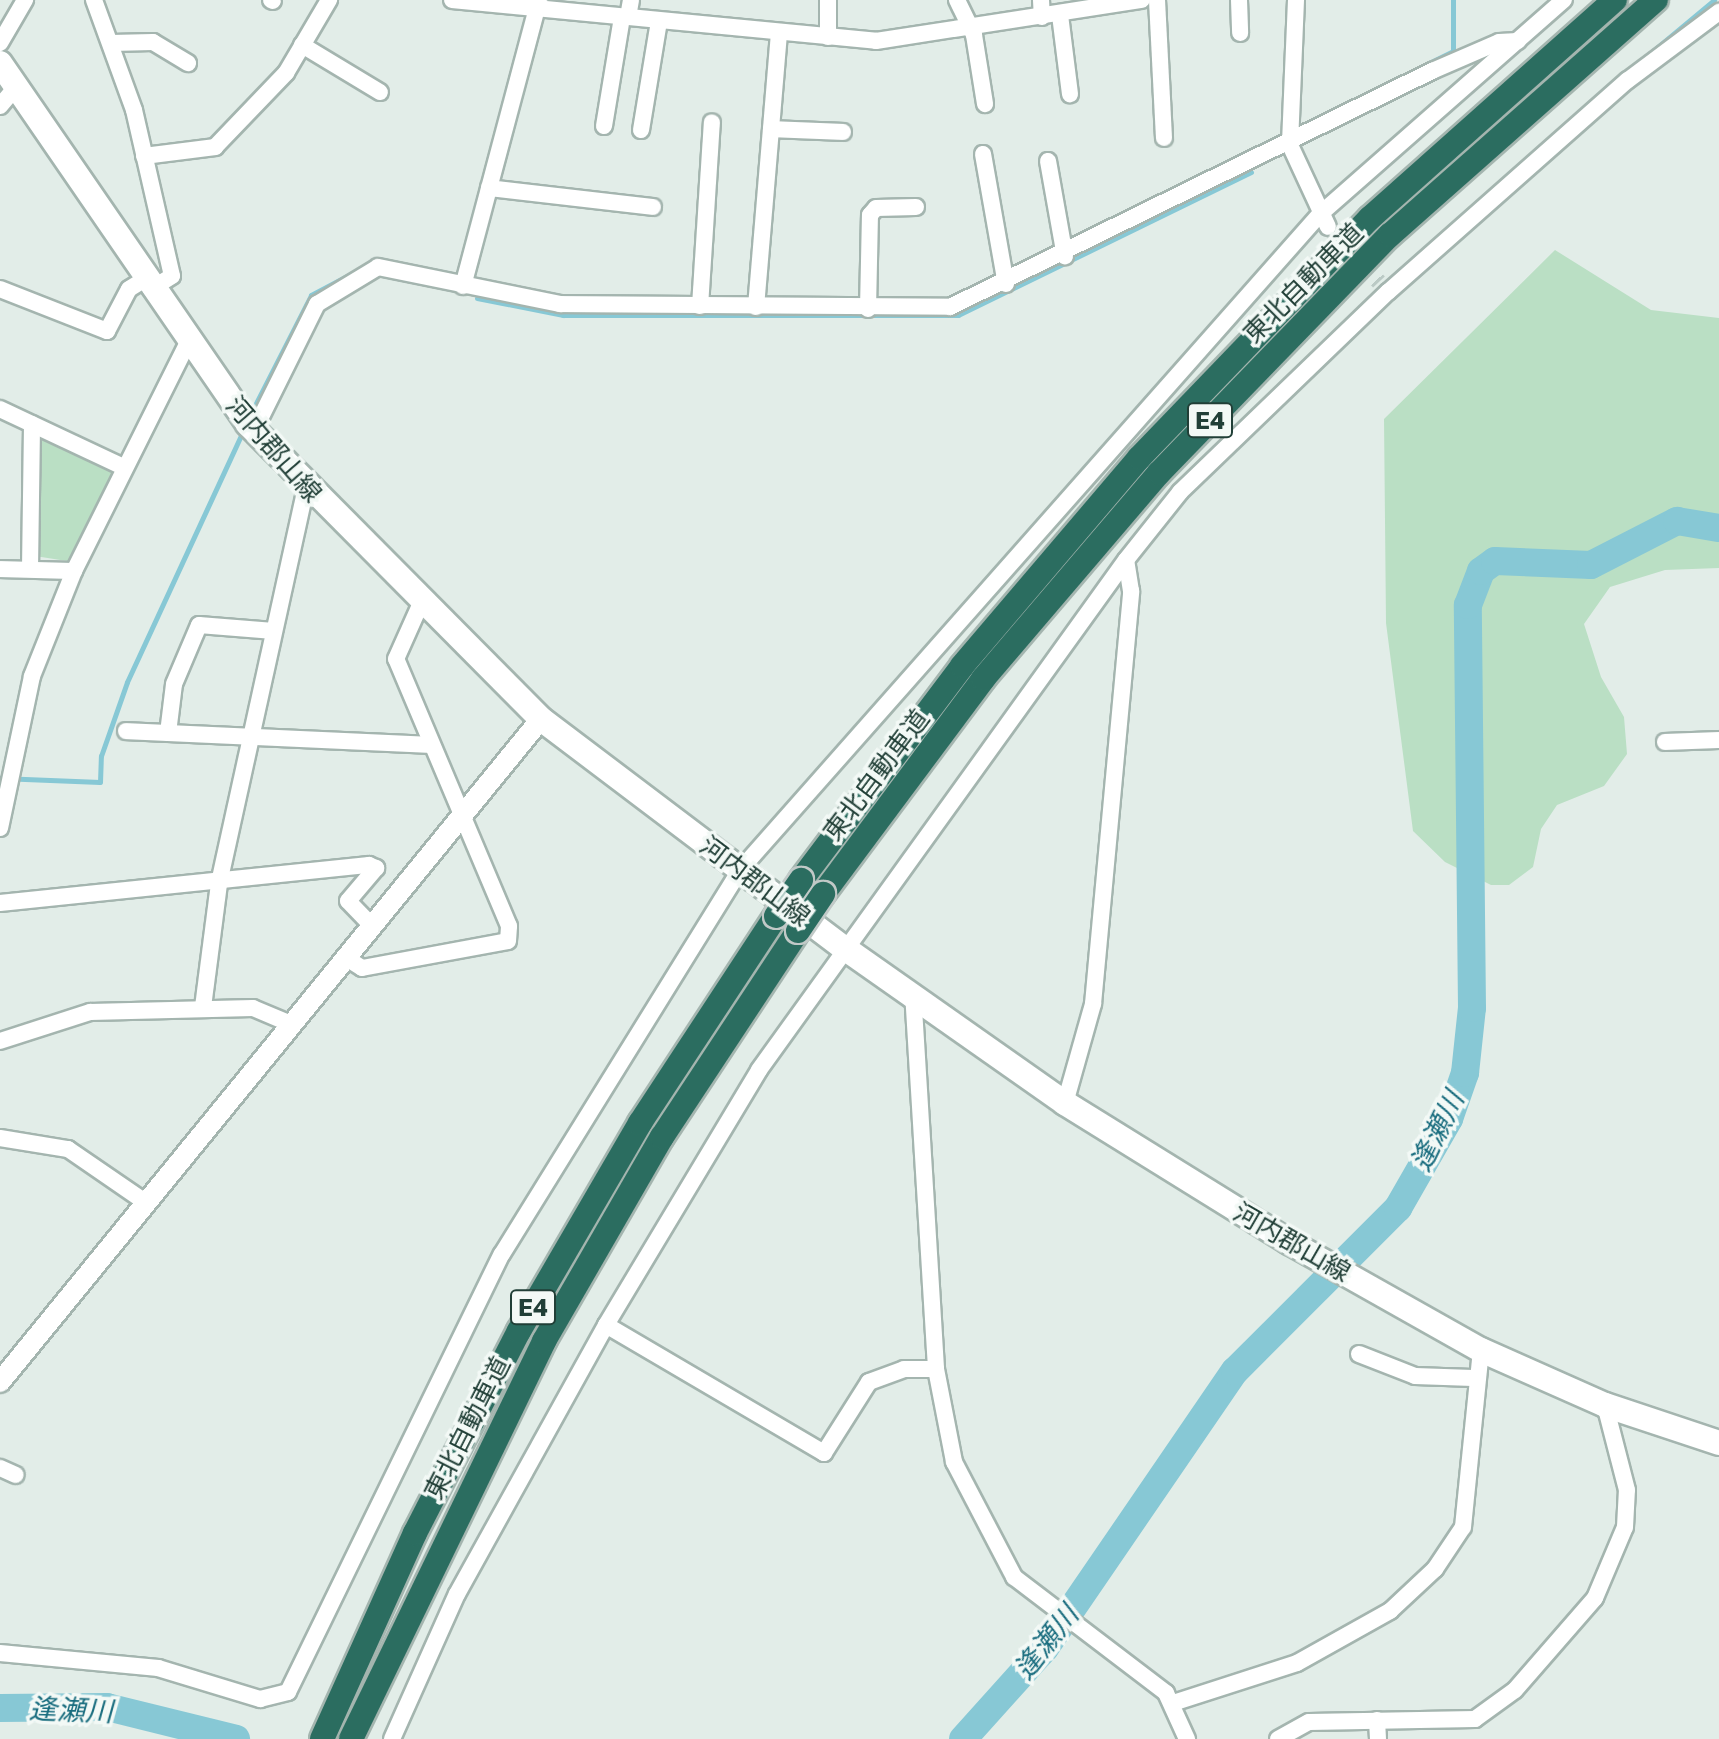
<!DOCTYPE html>
<meta charset="utf-8">
<style>
body{margin:0}
#map{position:relative;width:1719px;height:1739px;overflow:hidden;background:#e2ede8;font-family:"Golos Text","Noto Sans JP",sans-serif}
div>[style]{position:absolute}
.green>*{inset:0;background:#badfc4}
.stream>*{height:5px;margin:-2.5px;padding:0 2.5px;transform-origin:2.5px;border-radius:2.5px;background:#87c8d5}
.river>*{height:28px;margin:-14px;padding:0 14px;transform-origin:14px;border-radius:14px;background:#87c8d5}
.minor-tunnel>*{height:16px;margin-top:-8px;transform-origin:0;background:repeating-linear-gradient(90deg,#bbcac5 0 16px,transparent 0 24px)}
.roads{filter:drop-shadow(2px 0 #a4b5af) drop-shadow(-2px 0 #a4b5af) drop-shadow(0 2px #a4b5af) drop-shadow(0 -2px #a4b5af)}
.minor>*{height:16px;margin:-8px;padding:0 8px;transform-origin:8px;border-radius:8px;background:#fff}
.tertiary>*{height:20px;margin:-10px;padding:0 10px;transform-origin:10px;border-radius:10px;background:#fff}
.secondary>*{height:24px;margin:-12px;padding:0 12px;transform-origin:12px;border-radius:12px;background:#fff}
.motorway>*{height:24px;margin:-12px;padding:0 12px;transform-origin:12px;border-radius:12px;background:#2b6d60}
.bridges{filter:drop-shadow(2px 0 #c1c9c7) drop-shadow(-2px 0 #c1c9c7) drop-shadow(0 2px #c1c9c7) drop-shadow(0 -2px #c1c9c7)}
.motorway-bridge>*{height:24px;margin:-12px;padding:0 12px;transform-origin:12px;border-radius:12px;background:#2b6d60}
span{translate:-50% -50%;white-space:nowrap;text-align:center;line-height:1.15;-webkit-text-stroke:7px #f3f9f6;paint-order:stroke}
.shield-label span{padding:2px 6px;background:#f3f9f6;border:2px solid;border-radius:6px;-webkit-text-stroke-width:0}
.shield-label{font-size:24px;color:#213f37;font-weight:700}
.street-label{font-size:26px;color:#213f37}
.water-label{font-size:28px;color:#186c7e;font-style:italic}
</style>
<div id="map">
<div class="green">
<div style="clip-path:polygon(1555px 250px,1651px 310px,1719px 318px,1719px 568px,1665px 570px,1610px 587px,1584px 624px,1601px 677px,1624px 717px,1627px 754px,1604px 786px,1557px 805px,1541px 829px,1533px 867px,1509px 885px,1491px 885px,1445px 862px,1413px 831px,1386px 623px,1384px 419px)"></div>
<div style="clip-path:polygon(43px 437px,109px 466px,113px 476px,73px 562px,35px 556px,36px 443px)"></div>
</div>
<div class="stream">
<div style="left:1648px;top:55px;width:86px;rotate:-39.8deg"></div>
<div style="left:1399px;top:78px;width:60px;rotate:-26.6deg"></div>
<div style="left:1453px;top:51px;width:51px;rotate:-90deg"></div>
<div style="left:477px;top:298px;width:88px;rotate:11.2deg"></div>
<div style="left:563px;top:315px;width:395px"></div>
<div style="left:958px;top:315px;width:326px;rotate:-26deg"></div>
<div style="left:251px;top:413px;width:132px;rotate:-63deg"></div>
<div style="left:311px;top:295px;width:53px;rotate:-28deg"></div>
<div style="left:0;top:778px;width:100px;rotate:2.3deg"></div>
<div style="left:100px;top:782px;width:26px;rotate:-88deg"></div>
<div style="left:101px;top:756px;width:78px;rotate:-70.6deg"></div>
<div style="left:127px;top:682px;width:279px;rotate:-65.2deg"></div>
</div>
<div class="river">
<div style="left:0;top:1708px;width:107px;rotate:-0.5deg"></div>
<div style="left:107px;top:1707px;width:133px;rotate:13.9deg"></div>
<div style="left:963px;top:1739px;width:122px;rotate:-48deg"></div>
<div style="left:1045px;top:1648px;width:336px;rotate:-55.6deg"></div>
<div style="left:1235px;top:1371px;width:231px;rotate:-45deg"></div>
<div style="left:1398px;top:1208px;width:103px;rotate:-60.2deg"></div>
<div style="left:1449px;top:1119px;width:49px;rotate:-70.8deg"></div>
<div style="left:1465px;top:1073px;width:65px;rotate:-83.9deg"></div>
<div style="left:1472px;top:1008px;width:403px;rotate:-90.6deg"></div>
<div style="left:1468px;top:605px;width:36px;rotate:-69deg"></div>
<div style="left:1481px;top:571px;width:17px;rotate:-36deg"></div>
<div style="left:1495px;top:561px;width:96px;rotate:2.4deg"></div>
<div style="left:1591px;top:565px;width:97px;rotate:-27.1deg"></div>
<div style="left:1677px;top:521px;width:43px;rotate:9.5deg"></div>
</div>
<div class="minor-tunnel">
<div style="left:1328px;top:227px;width:75px;rotate:47.2deg"></div>
</div>
<div class="roads">
<div class="minor">
<div style="left:94px;top:0;width:117px;rotate:70deg"></div>
<div style="left:134px;top:110px;width:170px;rotate:77.1deg"></div>
<div style="left:172px;top:276px;width:25px;rotate:148deg"></div>
<div style="left:271px;top:0;width:2px;rotate:27deg"></div>
<div style="left:452px;top:0;width:426px;rotate:5.5deg"></div>
<div style="left:876px;top:41px;width:269px;rotate:-8.8deg"></div>
<div style="left:828px;top:0;width:37px;rotate:90deg"></div>
<div style="left:957px;top:0;width:39px;rotate:64deg"></div>
<div style="left:974px;top:35px;width:70px;rotate:80.9deg"></div>
<div style="left:1041px;top:0;width:17px;rotate:87deg"></div>
<div style="left:1157px;top:0;width:138px;rotate:87.1deg"></div>
<div style="left:1239px;top:0;width:33px;rotate:88deg"></div>
<div style="left:1296px;top:0;width:145px;rotate:92.4deg"></div>
<div style="left:1290px;top:145px;width:90px;rotate:65.1deg"></div>
<div style="left:1060px;top:15px;width:80px;rotate:82.8deg"></div>
<div style="left:628px;top:17px;width:17px;rotate:-80deg"></div>
<div style="left:0;top:43px;width:50px;rotate:-59.8deg"></div>
<div style="left:111px;top:43px;width:42px;rotate:-1.4deg"></div>
<div style="left:153px;top:42px;width:41px;rotate:31deg"></div>
<div style="left:302px;top:45px;width:91px;rotate:31.1deg"></div>
<div style="left:0;top:106px;width:25px;rotate:-50deg"></div>
<div style="left:604px;top:126px;width:110px;rotate:-80.6deg"></div>
<div style="left:771px;top:129px;width:72px;rotate:2.4deg"></div>
<div style="left:641px;top:130px;width:110px;rotate:-80.6deg"></div>
<div style="left:983px;top:154px;width:132px;rotate:80deg"></div>
<div style="left:144px;top:156px;width:72px;rotate:-7.2deg"></div>
<div style="left:215px;top:147px;width:103px;rotate:-46.2deg"></div>
<div style="left:286px;top:73px;width:85px;rotate:-59.5deg"></div>
<div style="left:1048px;top:161px;width:97px;rotate:79.9deg"></div>
<div style="left:489px;top:188px;width:165px;rotate:6.6deg"></div>
<div style="left:463px;top:286px;width:296px;rotate:-75.1deg"></div>
<div style="left:0;top:289px;width:115px;rotate:21.4deg"></div>
<div style="left:107px;top:331px;width:47px;rotate:-62.4deg"></div>
<div style="left:129px;top:289px;width:19px;rotate:-32deg"></div>
<div style="left:700px;top:306px;width:184px;rotate:-86.3deg"></div>
<div style="left:756px;top:307px;width:275px;rotate:-85.2deg"></div>
<div style="left:868px;top:309px;width:94px;rotate:-88.8deg"></div>
<div style="left:870px;top:215px;width:9px;rotate:-49deg"></div>
<div style="left:876px;top:208px;width:40px;rotate:-1.4deg"></div>
<div style="left:0;top:409px;width:136px;rotate:25.2deg"></div>
<div style="left:254px;top:431px;width:142px;rotate:-63.6deg"></div>
<div style="left:317px;top:304px;width:71px;rotate:-31.2deg"></div>
<div style="left:378px;top:267px;width:186px;rotate:11.5deg"></div>
<div style="left:560px;top:304px;width:390px;rotate:0.4deg"></div>
<div style="left:950px;top:307px;width:537px;rotate:-26.09deg"></div>
<div style="left:1432px;top:71px;width:73px;rotate:-23.4deg"></div>
<div style="left:1499px;top:42px;width:19px;rotate:-3deg"></div>
<div style="left:0;top:569px;width:74px;rotate:1.5deg"></div>
<div style="left:30px;top:569px;width:145px;rotate:-89.2deg"></div>
<div style="left:126px;top:731px;width:304px;rotate:2.6deg"></div>
<div style="left:168px;top:733px;width:49px;rotate:-83deg"></div>
<div style="left:174px;top:684px;width:64px;rotate:-67deg"></div>
<div style="left:199px;top:625px;width:75px;rotate:4.6deg"></div>
<div style="left:1665px;top:742px;width:54px;rotate:-2.1deg"></div>
<div style="left:0;top:828px;width:155px;rotate:-78.1deg"></div>
<div style="left:32px;top:676px;width:113px;rotate:-68.2deg"></div>
<div style="left:74px;top:571px;width:254px;rotate:-63.5deg"></div>
<div style="left:0;top:903px;width:371px;rotate:-5.9deg"></div>
<div style="left:369px;top:865px;width:8px;rotate:23deg"></div>
<div style="left:376px;top:868px;width:43px;rotate:130.3deg"></div>
<div style="left:348px;top:901px;width:32px;rotate:46deg"></div>
<div style="left:345px;top:957px;width:20px;rotate:33deg"></div>
<div style="left:362px;top:968px;width:148px;rotate:-10.5deg"></div>
<div style="left:508px;top:941px;width:15px;rotate:-86deg"></div>
<div style="left:509px;top:926px;width:290px;rotate:-112.9deg"></div>
<div style="left:396px;top:659px;width:61px;rotate:-65.9deg"></div>
<div style="left:913px;top:992px;width:378px;rotate:86.5deg"></div>
<div style="left:936px;top:1369px;width:95px;rotate:79deg"></div>
<div style="left:954px;top:1462px;width:130px;rotate:62.4deg"></div>
<div style="left:1014px;top:1577px;width:191px;rotate:37.3deg"></div>
<div style="left:1166px;top:1693px;width:51px;rotate:65.5deg"></div>
<div style="left:203px;top:1007px;width:125px;rotate:-82.6deg"></div>
<div style="left:219px;top:883px;width:404px;rotate:-77.6deg"></div>
<div style="left:0;top:1041px;width:95px;rotate:-17.9deg"></div>
<div style="left:90px;top:1012px;width:163px;rotate:-1.4deg"></div>
<div style="left:253px;top:1008px;width:39px;rotate:23deg"></div>
<div style="left:1065px;top:1103px;width:103px;rotate:-74.2deg"></div>
<div style="left:1093px;top:1004px;width:415px;rotate:-84.7deg"></div>
<div style="left:1131px;top:591px;width:31px;rotate:-99deg"></div>
<div style="left:0;top:1138px;width:69px;rotate:9.2deg"></div>
<div style="left:68px;top:1149px;width:93px;rotate:34.5deg"></div>
<div style="left:606px;top:1325px;width:253px;rotate:30.4deg"></div>
<div style="left:824px;top:1453px;width:84px;rotate:-57.6deg"></div>
<div style="left:869px;top:1382px;width:37px;rotate:-20deg"></div>
<div style="left:904px;top:1369px;width:32px"></div>
<div style="left:1359px;top:1354px;width:60px;rotate:21.4deg"></div>
<div style="left:1415px;top:1376px;width:58px;rotate:2deg"></div>
<div style="left:0;top:1468px;width:17px;rotate:24deg"></div>
<div style="left:0;top:1653px;width:159px;rotate:5.4deg"></div>
<div style="left:158px;top:1668px;width:107px;rotate:16.9deg"></div>
<div style="left:260px;top:1699px;width:29px;rotate:-14deg"></div>
<div style="left:288px;top:1692px;width:487px;rotate:-64deg"></div>
<div style="left:502px;top:1254px;width:452px;rotate:-58.2deg"></div>
<div style="left:740px;top:870px;width:874px;rotate:-48.52deg"></div>
<div style="left:1319px;top:215px;width:326px;rotate:-41.3deg"></div>
<div style="left:1173px;top:1703px;width:130px;rotate:-17.9deg"></div>
<div style="left:1297px;top:1663px;width:107px;rotate:-29.2deg"></div>
<div style="left:1390px;top:1611px;width:62px;rotate:-43deg"></div>
<div style="left:1435px;top:1569px;width:50px;rotate:-56.3deg"></div>
<div style="left:1463px;top:1527px;width:178px;rotate:-84.2deg"></div>
<div style="left:1377px;top:1720px;width:19px;rotate:87deg"></div>
<div style="left:392px;top:1739px;width:159px;rotate:-65.9deg"></div>
<div style="left:457px;top:1594px;width:308px;rotate:-61deg"></div>
<div style="left:606px;top:1325px;width:297px;rotate:-59deg"></div>
<div style="left:759px;top:1070px;width:628px;rotate:-54.26deg"></div>
<div style="left:1126px;top:560px;width:87px;rotate:-51.5deg"></div>
<div style="left:1180px;top:492px;width:289px;rotate:-43.9deg"></div>
<div style="left:1388px;top:292px;width:320px;rotate:-41.5deg"></div>
<div style="left:1628px;top:80px;width:114px;rotate:-36.8deg"></div>
<div style="left:1278px;top:1739px;width:35px;rotate:-29deg"></div>
<div style="left:1309px;top:1722px;width:166px;rotate:-1deg"></div>
<div style="left:1475px;top:1719px;width:49px;rotate:-35.9deg"></div>
<div style="left:1515px;top:1690px;width:122px;rotate:-49deg"></div>
<div style="left:1595px;top:1598px;width:77px;rotate:-67.1deg"></div>
<div style="left:1625px;top:1527px;width:37px;rotate:-87deg"></div>
<div style="left:1627px;top:1490px;width:88px;rotate:-104.5deg"></div>
</div>
<div class="tertiary">
<div style="left:0;top:1382px;width:856px;rotate:-50.79deg"></div>
</div>
<div class="secondary">
<div style="left:0;top:63px;width:438px;rotate:55.5deg"></div>
<div style="left:248px;top:424px;width:416px;rotate:45.2deg"></div>
<div style="left:541px;top:719px;width:378px;rotate:37.1deg"></div>
<div style="left:843px;top:947px;width:271px;rotate:35.1deg"></div>
<div style="left:1065px;top:1103px;width:264px;rotate:31.8deg"></div>
<div style="left:1289px;top:1242px;width:220px;rotate:29.4deg"></div>
<div style="left:1481px;top:1350px;width:136px;rotate:23.9deg"></div>
<div style="left:1605px;top:1405px;width:120px;rotate:18.4deg"></div>
</div>
<div class="motorway">
<div style="left:801px;top:880px;width:268px;rotate:-53deg"></div>
<div style="left:962px;top:666px;width:273px;rotate:-49.6deg"></div>
<div style="left:1139px;top:458px;width:333px;rotate:-46.1deg"></div>
<div style="left:1370px;top:218px;width:328px;rotate:-41.7deg"></div>
<div style="left:823px;top:894px;width:268px;rotate:-53.3deg"></div>
<div style="left:983px;top:679px;width:271px;rotate:-49.5deg"></div>
<div style="left:1159px;top:473px;width:332px;rotate:-45.9deg"></div>
<div style="left:1390px;top:235px;width:355px;rotate:-41.5deg"></div>
<div style="left:322px;top:1739px;width:226px;rotate:-65.7deg"></div>
<div style="left:415px;top:1533px;width:227px;rotate:-62.8deg"></div>
<div style="left:519px;top:1331px;width:241px;rotate:-59.8deg"></div>
<div style="left:640px;top:1123px;width:248px;rotate:-56.7deg"></div>
<div style="left:351px;top:1739px;width:442px;rotate:-64.1deg"></div>
<div style="left:544px;top:1341px;width:236px;rotate:-60deg"></div>
<div style="left:662px;top:1137px;width:247px;rotate:-56.6deg"></div>
</div>
</div>
<div class="bridges">
<div class="motorway-bridge">
<div style="left:776px;top:916px;width:44px;rotate:-55.2deg"></div>
<div style="left:798px;top:931px;width:45px;rotate:-56deg"></div>
</div>
</div>
<div class="shield-label">
<span style="left:1210px;top:420px">E4</span>
<span style="left:533px;top:1307px">E4</span>
</div>
<div class="street-label">
<span style="left:1303px;top:283px;rotate:-45deg">東北自動車道</span>
<span style="left:274px;top:449px;rotate:49deg">河内郡山線</span>
<span style="left:876px;top:775px;rotate:-53deg">東北自動車道</span>
<span style="left:755px;top:881px;rotate:37deg">河内郡山線</span>
<span style="left:1292px;top:1242px;rotate:30deg">河内郡山線</span>
<span style="left:467px;top:1428px;rotate:-63deg">東北自動車道</span>
</div>
<div class="water-label">
<span style="left:1437px;top:1131px;rotate:-64deg">逢瀬川</span>
<span style="left:1046px;top:1642px;rotate:-52deg">逢瀬川</span>
<span style="left:71px;top:1710px;rotate:2deg">逢瀬川</span>
</div>
</div>
